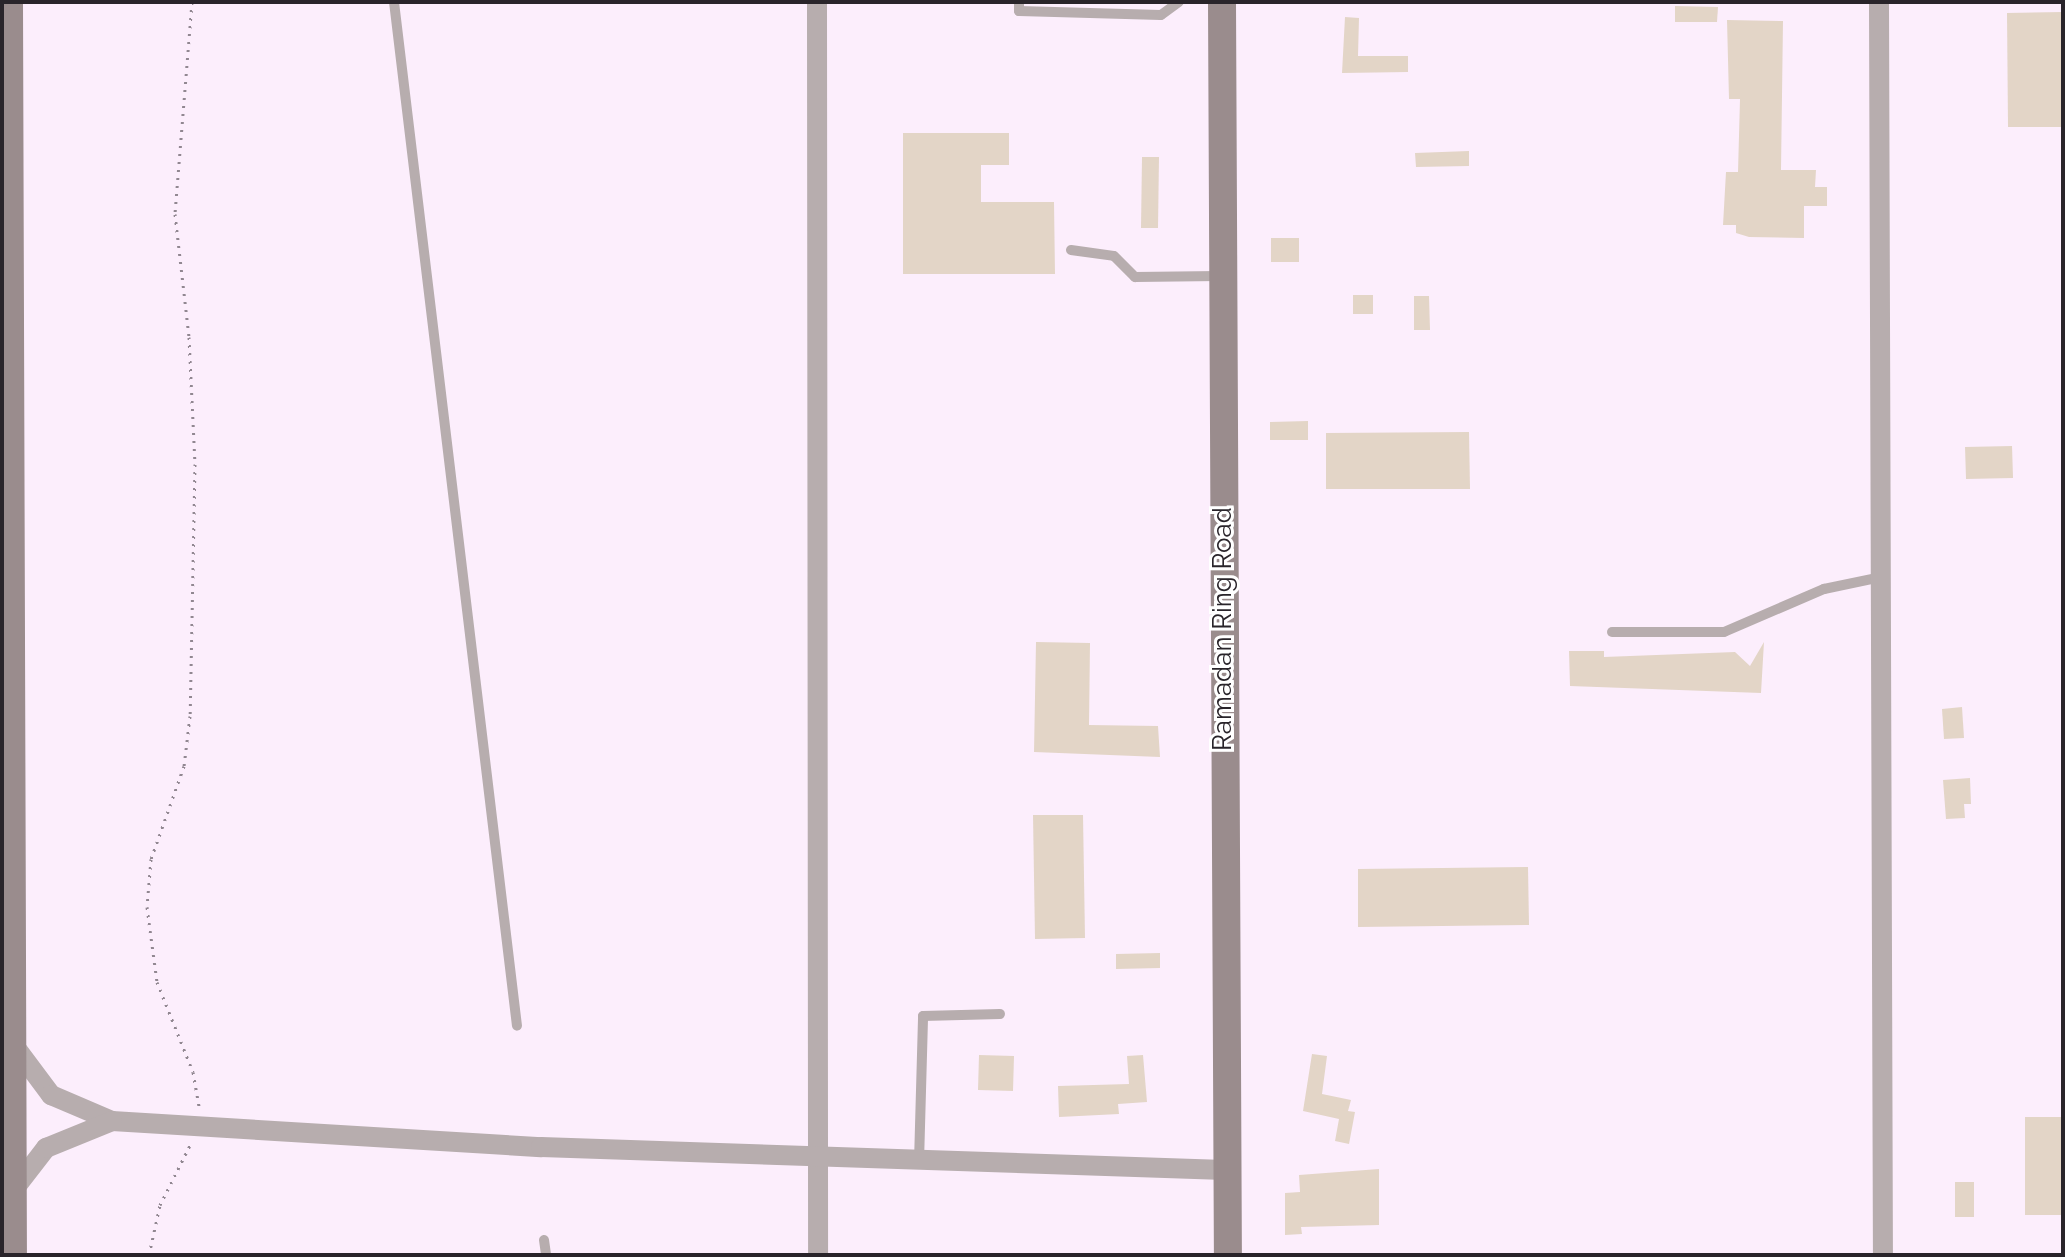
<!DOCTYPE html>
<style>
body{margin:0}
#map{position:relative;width:2065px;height:1257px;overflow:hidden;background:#fceefc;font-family:Raleway,sans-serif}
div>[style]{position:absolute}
.building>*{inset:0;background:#e3d5c7}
.path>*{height:3px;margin-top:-1.5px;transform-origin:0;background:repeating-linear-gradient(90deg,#918791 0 2px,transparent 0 8px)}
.lane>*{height:10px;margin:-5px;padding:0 5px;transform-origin:5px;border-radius:5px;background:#b7adae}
.street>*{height:20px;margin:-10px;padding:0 10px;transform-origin:10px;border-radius:10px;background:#b7adae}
.secondary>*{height:28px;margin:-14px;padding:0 14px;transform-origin:14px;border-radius:14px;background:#9a8c8d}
span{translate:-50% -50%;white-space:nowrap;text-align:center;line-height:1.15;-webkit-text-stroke:6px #fff;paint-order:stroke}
.street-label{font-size:26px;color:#29242a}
.frame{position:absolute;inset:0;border:4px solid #29242a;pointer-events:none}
</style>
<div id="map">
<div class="building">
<div style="clip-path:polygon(1675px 6px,1718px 7px,1717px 22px,1675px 22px)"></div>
<div style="clip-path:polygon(2063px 12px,2063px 127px,2008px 127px,2007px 13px)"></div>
<div style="clip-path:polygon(1345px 17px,1359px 18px,1358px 56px,1408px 56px,1408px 72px,1342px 73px)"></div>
<div style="clip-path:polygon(1727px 20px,1783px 21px,1781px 170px,1816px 170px,1815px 187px,1827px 187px,1827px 206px,1804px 206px,1804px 238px,1749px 237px,1736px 233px,1736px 225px,1723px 225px,1726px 172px,1738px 172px,1740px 99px,1729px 99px)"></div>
<div style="clip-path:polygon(903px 133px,1009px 133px,1009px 165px,981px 165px,981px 202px,1054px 202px,1055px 274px,903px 274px)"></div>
<div style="clip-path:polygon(1469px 151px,1469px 166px,1416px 167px,1415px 153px)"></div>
<div style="clip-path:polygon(1142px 157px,1159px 157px,1158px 228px,1141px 228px)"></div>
<div style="clip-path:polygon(1271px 238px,1299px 238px,1299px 262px,1271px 262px)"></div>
<div style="clip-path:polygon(1353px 295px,1373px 295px,1373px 314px,1353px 314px)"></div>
<div style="clip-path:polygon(1414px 296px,1429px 296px,1430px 330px,1414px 330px)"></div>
<div style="clip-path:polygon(1308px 421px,1308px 440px,1270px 440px,1270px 422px)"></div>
<div style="clip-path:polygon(1469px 432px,1470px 489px,1326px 489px,1326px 433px)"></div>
<div style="clip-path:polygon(2012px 446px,2013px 478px,1966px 479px,1965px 447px)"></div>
<div style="clip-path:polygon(1036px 642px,1090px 643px,1089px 725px,1158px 726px,1160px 757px,1034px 752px)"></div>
<div style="clip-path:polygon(1764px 642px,1761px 693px,1570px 686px,1569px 651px,1604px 651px,1604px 657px,1735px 652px,1750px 666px)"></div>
<div style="clip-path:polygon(1962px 707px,1964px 738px,1944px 739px,1942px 709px)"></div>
<div style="clip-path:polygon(1970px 778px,1971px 804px,1964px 804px,1965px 818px,1946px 819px,1943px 780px)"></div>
<div style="clip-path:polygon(1033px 815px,1083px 815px,1085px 938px,1035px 939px)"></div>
<div style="clip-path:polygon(1528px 867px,1529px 925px,1358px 927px,1358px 869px)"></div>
<div style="clip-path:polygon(1160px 953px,1160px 968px,1116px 969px,1116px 954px)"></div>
<div style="clip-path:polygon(1312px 1054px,1327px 1056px,1322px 1094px,1351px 1100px,1348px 1111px,1355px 1112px,1349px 1144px,1335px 1141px,1339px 1119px,1303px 1111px)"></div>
<div style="clip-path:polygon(979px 1055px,1014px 1056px,1013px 1091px,978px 1090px)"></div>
<div style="clip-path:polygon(1143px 1055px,1147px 1102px,1118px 1104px,1119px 1114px,1059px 1117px,1058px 1086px,1129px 1084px,1127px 1056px)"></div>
<div style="clip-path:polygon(2025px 1117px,2063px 1117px,2063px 1215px,2025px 1215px)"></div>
<div style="clip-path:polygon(1379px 1169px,1379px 1225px,1301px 1227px,1302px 1234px,1285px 1235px,1285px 1193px,1300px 1192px,1299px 1175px)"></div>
<div style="clip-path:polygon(1955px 1182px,1974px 1182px,1974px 1217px,1955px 1217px)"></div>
</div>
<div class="path">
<div style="left:192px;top:2px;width:213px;rotate:94.6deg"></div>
<div style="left:175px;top:214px;width:124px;rotate:83.5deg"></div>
<div style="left:189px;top:337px;width:127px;rotate:87.3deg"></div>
<div style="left:195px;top:464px;width:252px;rotate:91.1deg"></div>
<div style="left:190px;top:716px;width:50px;rotate:96.8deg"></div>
<div style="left:184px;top:766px;width:99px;rotate:109.5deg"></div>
<div style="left:151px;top:859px;width:48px;rotate:94.8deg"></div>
<div style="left:147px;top:907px;width:76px;rotate:82.4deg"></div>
<div style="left:157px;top:982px;width:97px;rotate:68.2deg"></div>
<div style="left:193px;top:1072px;width:36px;rotate:80deg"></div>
<div style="left:149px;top:1255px;width:51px;rotate:-77.6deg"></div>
<div style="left:160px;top:1205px;width:69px;rotate:-63.4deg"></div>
</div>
<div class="lane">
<div style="left:394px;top:2px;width:1031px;rotate:83.15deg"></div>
<div style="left:1019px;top:2px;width:9px;rotate:90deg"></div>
<div style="left:1019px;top:11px;width:142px;rotate:1.6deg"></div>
<div style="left:1161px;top:15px;width:22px;rotate:-36deg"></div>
<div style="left:1071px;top:250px;width:43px;rotate:7.9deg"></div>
<div style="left:1114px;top:256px;width:30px;rotate:45deg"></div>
<div style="left:1135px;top:277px;width:84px;rotate:-0.7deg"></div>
<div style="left:1612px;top:632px;width:112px"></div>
<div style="left:1724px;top:632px;width:109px;rotate:-23.3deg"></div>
<div style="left:1824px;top:589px;width:58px;rotate:-11.9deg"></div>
<div style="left:919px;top:1162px;width:146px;rotate:-88.4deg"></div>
<div style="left:923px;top:1016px;width:77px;rotate:-1.5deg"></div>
<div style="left:544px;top:1240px;width:15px;rotate:82deg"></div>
</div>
<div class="street">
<div style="left:817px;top:2px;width:1253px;rotate:89.95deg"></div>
<div style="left:1879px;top:2px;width:1253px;rotate:89.82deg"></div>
<div style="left:13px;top:1044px;width:64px;rotate:53.3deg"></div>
<div style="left:51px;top:1095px;width:66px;rotate:23.1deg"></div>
<div style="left:112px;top:1121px;width:430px;rotate:3.5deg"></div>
<div style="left:541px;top:1147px;width:684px;rotate:1.93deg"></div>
<div style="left:12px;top:1192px;width:56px;rotate:-52.3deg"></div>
<div style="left:46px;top:1148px;width:71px;rotate:-22.2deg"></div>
</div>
<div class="secondary">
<div style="left:9px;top:2px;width:1253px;rotate:89.82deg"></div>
<div style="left:1222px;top:2px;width:1253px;rotate:89.73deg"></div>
</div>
<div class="street-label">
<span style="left:1223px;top:629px;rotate:-90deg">Ramadan Ring Road</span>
</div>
<div class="frame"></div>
</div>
